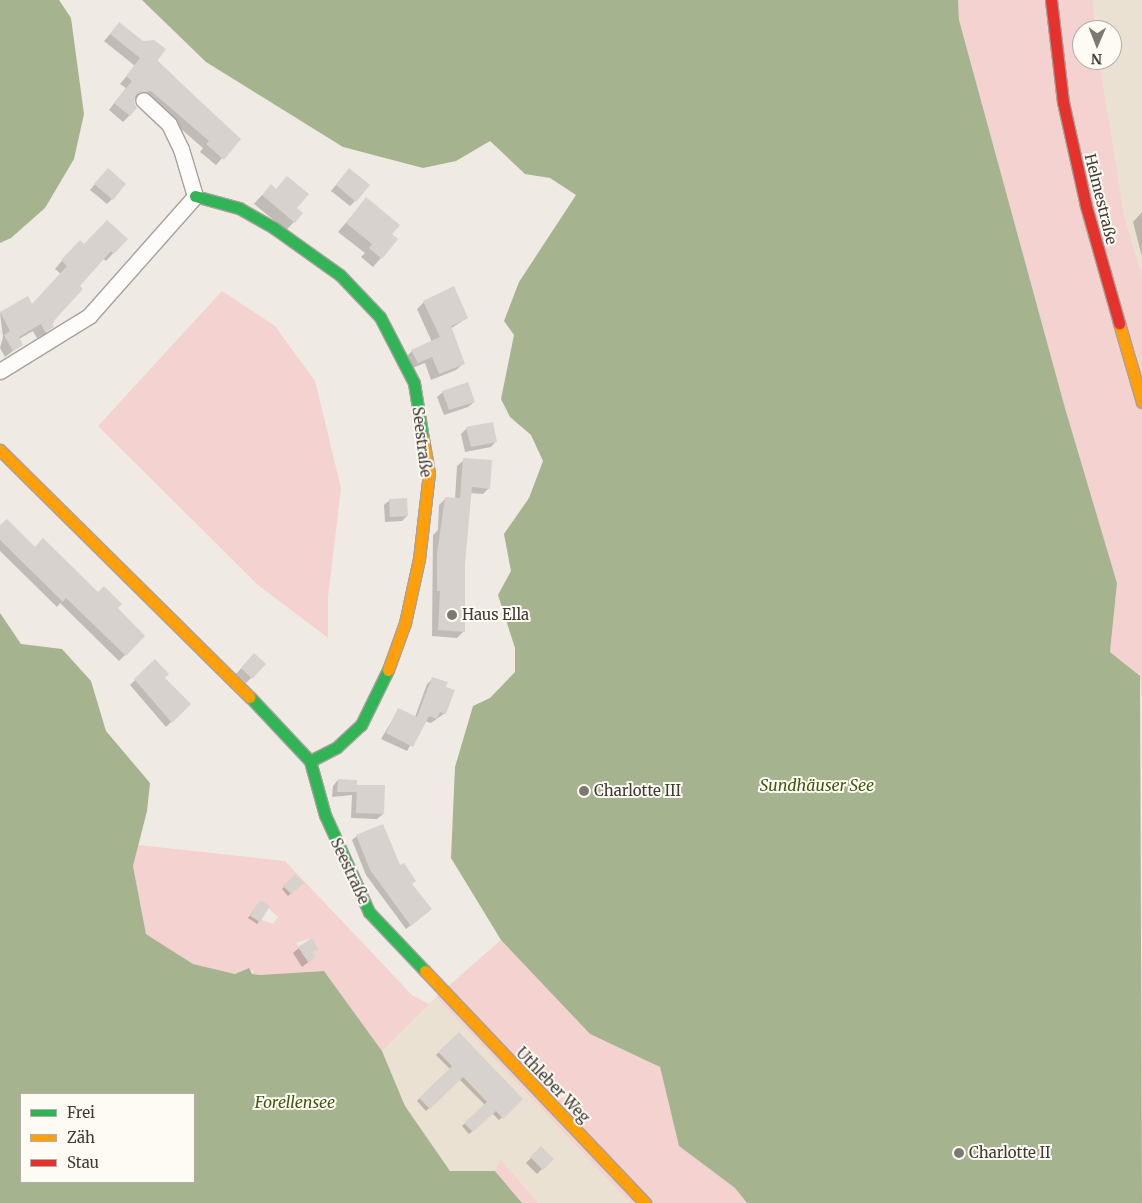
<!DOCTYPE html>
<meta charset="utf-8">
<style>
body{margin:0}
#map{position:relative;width:1142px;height:1203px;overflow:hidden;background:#f0eae4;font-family:Merriweather,serif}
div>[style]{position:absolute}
.built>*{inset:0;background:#ebe1d3}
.green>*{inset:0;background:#f3d2cf}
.water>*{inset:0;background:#a6b38f}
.shadow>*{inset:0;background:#0003}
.building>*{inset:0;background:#d7d2cd}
.roads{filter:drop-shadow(1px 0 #a6a19c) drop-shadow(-1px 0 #a6a19c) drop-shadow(0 1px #a6a19c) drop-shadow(0 -1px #a6a19c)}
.street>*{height:15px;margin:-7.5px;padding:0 7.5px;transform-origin:7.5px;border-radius:7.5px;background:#fdfcfb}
.fast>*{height:11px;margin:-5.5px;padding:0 5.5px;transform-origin:5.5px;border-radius:5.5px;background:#30b455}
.slow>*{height:11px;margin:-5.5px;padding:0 5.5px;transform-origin:5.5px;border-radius:5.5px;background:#ff9f0a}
.jam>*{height:11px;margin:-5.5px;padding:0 5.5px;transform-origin:5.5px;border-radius:5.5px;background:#e5322d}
.dots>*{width:14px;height:14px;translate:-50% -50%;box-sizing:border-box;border:2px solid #fefaf4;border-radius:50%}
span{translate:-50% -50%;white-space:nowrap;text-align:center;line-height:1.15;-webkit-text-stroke:4px #fefaf4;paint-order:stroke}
.street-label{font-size:15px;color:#3e3a35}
.poi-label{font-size:15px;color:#3e3a35}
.left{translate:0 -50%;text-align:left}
.water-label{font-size:16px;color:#3f5a0d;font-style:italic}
.legend{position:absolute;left:20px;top:1093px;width:175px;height:90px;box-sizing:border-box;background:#fefaf4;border:1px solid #b1ada8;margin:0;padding:6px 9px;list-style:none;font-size:15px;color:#3e3a35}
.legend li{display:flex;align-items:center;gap:10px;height:25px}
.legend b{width:25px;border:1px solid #b1ada8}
.north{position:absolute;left:1072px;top:20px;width:50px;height:50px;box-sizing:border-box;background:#fefaf4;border:1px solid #b1ada8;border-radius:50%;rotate:181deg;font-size:14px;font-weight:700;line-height:20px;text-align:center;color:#3e3a35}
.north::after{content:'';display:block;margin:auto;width:18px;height:22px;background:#7c7872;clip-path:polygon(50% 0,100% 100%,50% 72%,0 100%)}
</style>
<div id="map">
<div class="built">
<div style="clip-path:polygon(1092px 0,1142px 0,1142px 277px,1124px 215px,1104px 104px,1099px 60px,1112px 60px,1112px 30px,1096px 30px)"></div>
<div style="clip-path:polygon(436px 997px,630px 1203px,538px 1203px,501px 1161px,495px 1171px,450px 1171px,405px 1106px,382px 1051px)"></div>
</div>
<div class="green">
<div style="clip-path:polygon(958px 0,1092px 0,1096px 30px,1082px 30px,1082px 60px,1099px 60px,1124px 215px,1142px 277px,1142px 701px,1140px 676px,1110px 652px,1117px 583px,1065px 408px,959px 20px)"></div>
<div style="clip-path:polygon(222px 291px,275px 326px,315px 381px,341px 488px,328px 597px,328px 638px,258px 585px,98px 426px)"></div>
<div style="clip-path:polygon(evenodd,138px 845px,285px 861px,412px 995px,429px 1004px,382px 1051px,324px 971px,260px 975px,252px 974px,255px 967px,251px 972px,249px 968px,235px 974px,193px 964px,146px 934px,133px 866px,138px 845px,260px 900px,278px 917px,273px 924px,250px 916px,260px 900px,138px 845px,312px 938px,319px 948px,313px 952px,316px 957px,308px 962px,296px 943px,312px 938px)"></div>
<div style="clip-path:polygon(501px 940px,590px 1034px,660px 1067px,679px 1146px,735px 1188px,747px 1203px,630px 1203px,436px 997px)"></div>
<div style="clip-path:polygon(501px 1160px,538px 1203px,522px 1203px,495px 1171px)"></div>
</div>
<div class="water">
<div style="clip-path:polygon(0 0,59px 0,71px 18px,84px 114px,74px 159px,45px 208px,11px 238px,0 243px)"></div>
<div style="clip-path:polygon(142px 0,958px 0,959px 20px,1065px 408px,1117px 583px,1110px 652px,1140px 676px,1142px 1203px,747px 1203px,735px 1188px,679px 1146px,660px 1067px,590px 1034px,501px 940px,451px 858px,455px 767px,473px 706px,490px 698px,515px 672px,515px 648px,498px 595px,511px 571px,504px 534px,529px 498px,543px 461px,531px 435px,510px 417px,501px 399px,514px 335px,504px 321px,519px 282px,576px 195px,550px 178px,525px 174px,490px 141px,456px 161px,423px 168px,343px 147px,206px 62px)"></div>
<div style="clip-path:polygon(evenodd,0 613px,21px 644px,62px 649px,91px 681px,106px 731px,150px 783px,147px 811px,133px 866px,146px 934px,193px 964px,235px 974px,249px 968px,252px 974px,260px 975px,324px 971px,382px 1051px,405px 1106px,450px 1171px,495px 1171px,522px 1203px,0 1203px,0 613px,194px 1094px,194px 1182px,21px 1182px,21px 1094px,194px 1094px)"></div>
</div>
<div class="shadow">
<div style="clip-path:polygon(119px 24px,239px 139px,216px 165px,200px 152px,203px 148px,144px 97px,133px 99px,130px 115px,123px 122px,109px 110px,126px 88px,120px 84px,135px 66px,104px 41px)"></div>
<div style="clip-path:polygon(102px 175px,112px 199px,107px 204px,90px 190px)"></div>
<div style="clip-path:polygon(344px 175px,355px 201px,350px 206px,331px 191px)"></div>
<div style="clip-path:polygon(262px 195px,295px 208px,294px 222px,286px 230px,254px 204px)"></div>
<div style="clip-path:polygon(366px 199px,390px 234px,381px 258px,373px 267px,361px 257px,365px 253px,338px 232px)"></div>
<div style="clip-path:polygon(1142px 212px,1142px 257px,1133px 222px)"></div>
<div style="clip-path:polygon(126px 239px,106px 261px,103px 258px,78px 286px,45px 334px,37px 338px,33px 331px,19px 339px,22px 344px,5px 357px,0 348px,3px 337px,0 313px,27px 297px,32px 305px,61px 274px,55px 269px,72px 249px)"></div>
<div style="clip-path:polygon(424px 302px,467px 318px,450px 329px,464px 363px,456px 370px,431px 380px,425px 363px,410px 369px,405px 358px,412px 351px,432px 342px,417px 309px)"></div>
<div style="clip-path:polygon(443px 392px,474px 402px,468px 407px,444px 415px,437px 397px)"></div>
<div style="clip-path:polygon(467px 428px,496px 441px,491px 447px,465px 452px,461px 434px)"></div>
<div style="clip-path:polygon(464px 460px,489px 488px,483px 494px,470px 493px,464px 564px,463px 632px,457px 638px,432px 636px,433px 535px,438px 530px,439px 505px,445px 499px,455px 499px,457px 466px)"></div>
<div style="clip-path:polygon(390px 500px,407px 516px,402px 521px,385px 522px,384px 505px)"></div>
<div style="clip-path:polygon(0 527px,35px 548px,116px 608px,144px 636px,119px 661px,60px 603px,57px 607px,0 551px)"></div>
<div style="clip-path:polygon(249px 660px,251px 678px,246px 683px,236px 674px)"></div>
<div style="clip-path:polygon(155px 661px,163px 678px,189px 704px,166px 727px,130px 685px)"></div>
<div style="clip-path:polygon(433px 678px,445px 688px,445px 713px,431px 723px,424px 721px,407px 751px,381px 739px,399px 709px,415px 717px,427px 684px)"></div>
<div style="clip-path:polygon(338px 780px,356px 788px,383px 814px,377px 819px,351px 818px,352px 795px,332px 797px,333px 786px)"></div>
<div style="clip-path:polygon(357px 836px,400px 867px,411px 884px,425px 914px,406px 929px,366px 875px,352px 840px)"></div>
<div style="clip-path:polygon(295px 876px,302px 883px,288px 896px,282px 889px)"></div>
<div style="clip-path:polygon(258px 904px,259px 921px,257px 924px,248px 918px)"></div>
<div style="clip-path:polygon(299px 948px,317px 948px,312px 953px,315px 957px,302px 967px,293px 953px)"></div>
<div style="clip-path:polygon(459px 1034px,521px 1099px,499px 1120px,492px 1113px,469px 1134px,462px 1126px,485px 1105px,459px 1079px,426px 1111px,417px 1101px,450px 1069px,436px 1055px)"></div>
<div style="clip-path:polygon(541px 1148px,552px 1159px,537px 1174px,526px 1163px)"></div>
</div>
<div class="building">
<div style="clip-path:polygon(119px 22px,143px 41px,154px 40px,166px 49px,157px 61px,241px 139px,224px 160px,206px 144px,209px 141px,151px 91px,136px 94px,134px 102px,137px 108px,130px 116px,114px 103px,132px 81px,126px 76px,140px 58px,110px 34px)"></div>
<div style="clip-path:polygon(108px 168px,126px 184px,113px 200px,94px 184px)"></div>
<div style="clip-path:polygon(349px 168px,370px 185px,356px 202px,336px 185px)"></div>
<div style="clip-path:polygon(287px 176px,309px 194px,297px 208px,303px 213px,295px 223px,262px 195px,271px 184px,276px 189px)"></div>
<div style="clip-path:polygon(366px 197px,400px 225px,392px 234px,398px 239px,382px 259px,369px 248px,372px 244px,346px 223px)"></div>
<div style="clip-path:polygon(107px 220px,128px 239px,114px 254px,111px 251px,80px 286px,83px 289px,52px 323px,54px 327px,45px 332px,41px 324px,19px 337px,23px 345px,13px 351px,4px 335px,10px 331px,0 312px,28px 296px,32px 304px,67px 266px,61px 260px,80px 240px,84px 244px)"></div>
<div style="clip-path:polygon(454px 286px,468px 318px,451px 326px,465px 364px,439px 374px,432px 357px,418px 363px,411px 350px,440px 337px,423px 301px)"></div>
<div style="clip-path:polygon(468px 382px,475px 402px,449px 410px,442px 391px)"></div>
<div style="clip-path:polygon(493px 422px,497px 442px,471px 447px,466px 427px)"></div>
<div style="clip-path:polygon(463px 458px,492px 460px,490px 489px,472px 487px,465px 564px,465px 632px,438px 630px,440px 591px,437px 591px,437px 554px,445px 497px,460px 498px)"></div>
<div style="clip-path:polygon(407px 498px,408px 516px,390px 517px,389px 499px)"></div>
<div style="clip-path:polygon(7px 519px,35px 547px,43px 538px,98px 592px,104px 586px,122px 604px,118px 608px,145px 636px,126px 656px,66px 598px,63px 602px,0 540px,0 525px)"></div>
<div style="clip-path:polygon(254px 653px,266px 664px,252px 679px,241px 668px)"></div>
<div style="clip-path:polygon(155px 659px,169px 674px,165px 678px,191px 704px,172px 723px,134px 679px)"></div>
<div style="clip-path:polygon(432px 677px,448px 682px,446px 687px,455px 690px,446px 714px,440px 712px,437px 719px,429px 716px,413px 747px,386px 733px,398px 708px,417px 717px)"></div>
<div style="clip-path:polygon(338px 779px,357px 780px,357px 792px,337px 792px)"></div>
<div style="clip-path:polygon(357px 785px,385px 785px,384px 814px,356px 813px)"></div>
<div style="clip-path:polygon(383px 824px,400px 865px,404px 863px,416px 881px,412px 884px,432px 909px,411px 926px,370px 870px,356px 835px)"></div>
<div style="clip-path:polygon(295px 874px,304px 883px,291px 894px,283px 886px)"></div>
<div style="clip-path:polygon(260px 900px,270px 906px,260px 922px,250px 916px)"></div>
<div style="clip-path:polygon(312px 938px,319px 949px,313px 952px,316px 957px,308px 962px,298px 947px)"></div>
<div style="clip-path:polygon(459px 1032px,523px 1099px,503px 1119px,496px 1111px,473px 1132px,464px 1123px,487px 1102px,463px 1077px,430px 1109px,419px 1098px,452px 1066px,438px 1052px)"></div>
<div style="clip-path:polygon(541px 1146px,554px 1159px,543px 1170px,530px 1157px)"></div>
</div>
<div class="roads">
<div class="street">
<div style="left:0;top:371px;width:105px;rotate:-31.7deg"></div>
<div style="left:89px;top:316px;width:160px;rotate:-48.5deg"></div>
<div style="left:195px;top:196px;width:49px;rotate:-106.6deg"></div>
<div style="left:181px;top:149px;width:28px;rotate:-116deg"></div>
<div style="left:169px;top:124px;width:35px;rotate:-137deg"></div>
</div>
<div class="fast">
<div style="left:195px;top:196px;width:46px;rotate:15.3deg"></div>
<div style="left:239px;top:208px;width:40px;rotate:29.7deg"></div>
<div style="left:274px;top:228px;width:81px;rotate:35.5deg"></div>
<div style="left:340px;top:275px;width:58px;rotate:46.4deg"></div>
<div style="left:380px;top:317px;width:74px;rotate:62.7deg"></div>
<div style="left:414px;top:383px;width:57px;rotate:80.9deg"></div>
<div style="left:250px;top:697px;width:88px;rotate:46.8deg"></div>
<div style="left:310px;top:761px;width:56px;rotate:74.5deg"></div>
<div style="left:325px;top:815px;width:107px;rotate:65.6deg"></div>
<div style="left:369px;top:912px;width:81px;rotate:46.5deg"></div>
<div style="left:310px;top:761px;width:30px;rotate:-27deg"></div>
<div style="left:337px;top:747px;width:33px;rotate:-43deg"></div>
<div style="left:361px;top:725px;width:61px;rotate:-63.9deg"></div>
</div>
<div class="slow">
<div style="left:1119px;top:323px;width:82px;rotate:73.8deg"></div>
<div style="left:0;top:450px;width:351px;rotate:44.7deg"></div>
<div style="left:388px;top:670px;width:50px;rotate:-70.1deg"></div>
<div style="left:405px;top:623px;width:66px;rotate:-77.7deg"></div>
<div style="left:419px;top:559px;width:87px;rotate:-83.4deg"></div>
<div style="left:429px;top:473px;width:35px;rotate:-100deg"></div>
<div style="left:425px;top:971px;width:320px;rotate:46.5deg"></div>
</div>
<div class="jam">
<div style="left:1051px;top:0;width:103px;rotate:83.3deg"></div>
<div style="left:1063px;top:102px;width:107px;rotate:77.5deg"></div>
<div style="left:1086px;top:206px;width:122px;rotate:74.2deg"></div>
</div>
</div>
<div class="dots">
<div style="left:452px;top:615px;background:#7c7872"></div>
<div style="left:584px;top:791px;background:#7c7872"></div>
<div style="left:959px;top:1153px;background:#7c7872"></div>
</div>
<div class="street-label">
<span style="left:1101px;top:199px;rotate:76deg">Helmestraße</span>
<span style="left:422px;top:442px;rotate:83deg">Seestraße</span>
<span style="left:350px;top:871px;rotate:65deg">Seestraße</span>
<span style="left:553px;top:1085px;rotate:46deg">Uthleber Weg</span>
</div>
<div class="poi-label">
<span class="left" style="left:462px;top:615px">Haus Ella</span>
<span class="left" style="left:594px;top:791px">Charlotte III</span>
<span class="left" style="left:969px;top:1153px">Charlotte II</span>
</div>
<div class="water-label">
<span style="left:817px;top:785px">Sundhäuser See</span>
<span style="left:295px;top:1102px">Forellensee</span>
</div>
<ul class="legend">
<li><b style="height:6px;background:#30b455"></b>Frei</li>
<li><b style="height:6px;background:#ff9f0a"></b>Zäh</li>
<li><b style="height:6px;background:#e5322d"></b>Stau</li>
</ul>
<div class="north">N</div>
</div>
